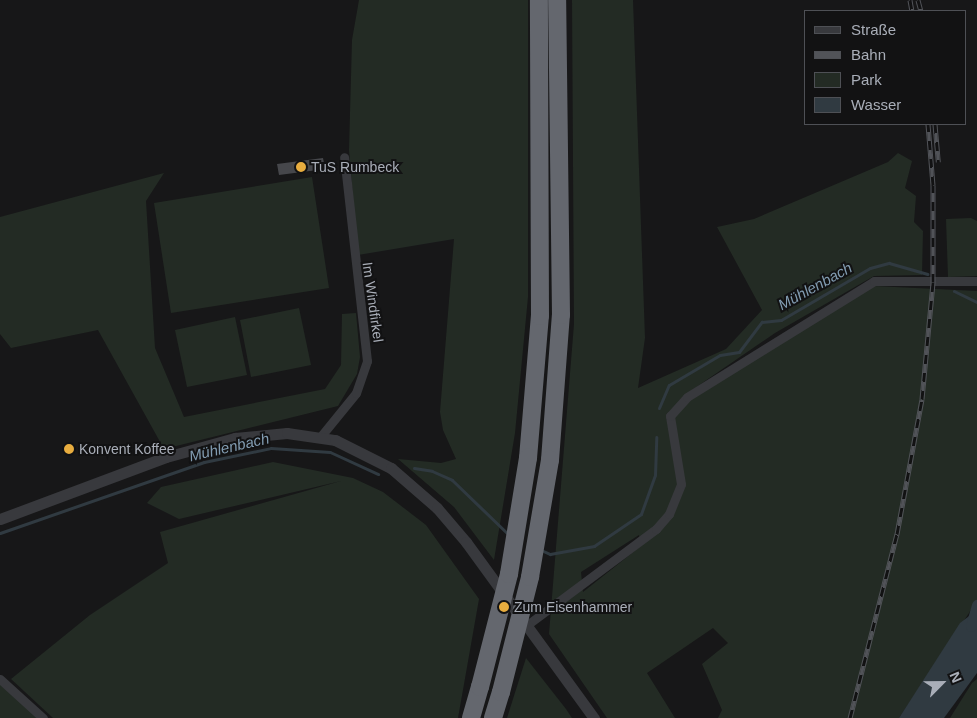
<!DOCTYPE html>
<meta charset="utf-8">
<style>
body{margin:0}
#map{position:relative;width:977px;height:718px;overflow:hidden;background:#171718;font-family:Helvetica,sans-serif}
div>[style]{position:absolute}
.green>*{inset:0;background:#232b24}
.water>*{inset:0;background:#303a41}
.stream>*{height:3px;margin:-1.5px;padding:0 1.5px;transform-origin:1.5px;border-radius:1.5px;background:#303a41}
.canal>*{height:11px;margin:-5.5px;padding:0 5.5px;transform-origin:5.5px;border-radius:5.5px;background:#303a41}
.building>*{inset:0;background:#46474b}
.minor>*{height:9px;margin:-4.5px;padding:0 4.5px;transform-origin:4.5px;border-radius:4.5px;background:#38393d}
.tertiary>*{height:11px;margin:-5.5px;padding:0 5.5px;transform-origin:5.5px;border-radius:5.5px;background:#38393d}
.motorway>*{height:18px;margin:-9px;padding:0 9px;transform-origin:9px;border-radius:9px;background:#64676e}
.rail>*{height:5px;margin-top:-2.5px;transform-origin:0;background:repeating-linear-gradient(90deg,#121213 0 9px,#515358 0 18px);box-sizing:border-box;border-block:1px solid #515358}
.motorway-bridge>*{height:18px;margin:-9px;padding:0 9px;transform-origin:9px;border-radius:9px;background:#64676e}
.dots>*{width:14px;height:14px;translate:-50% -50%;box-sizing:border-box;border:2px solid #121213;border-radius:50%}
span{translate:-50% -50%;white-space:nowrap;text-align:center;line-height:1.15;-webkit-text-stroke:4px #121213;paint-order:stroke}
.poi-label{font-size:14px;color:#a9aeb8}
.left{translate:0 -50%;text-align:left}
.street-label{font-size:14px;color:#a9aeb8}
.water-label{font-size:15px;color:#829cb1;font-style:italic}
.legend{position:absolute;left:804px;top:10px;width:162px;height:115px;box-sizing:border-box;background:#121213;border:1px solid #4e5055;margin:0;padding:6px 9px;list-style:none;font-size:15px;color:#a9aeb8}
.legend li{display:flex;align-items:center;gap:10px;height:25px}
.legend b{width:25px;border:1px solid #4e5055}
.north{position:absolute;left:917px;top:658px;width:50px;height:50px;-webkit-text-stroke:4px #121213;paint-order:stroke;rotate:67deg;font-size:14px;font-weight:700;line-height:20px;text-align:center;color:#a9aeb8}
.north::after{content:'';display:block;margin:auto;width:18px;height:22px;background:#a9aeb8;clip-path:polygon(50% 0,100% 100%,50% 72%,0 100%)}
</style>
<div id="map">
<div class="green">
<div style="clip-path:polygon(359px 0,528px 0,528px 297px,515px 433px,494px 560px,454px 507px,398px 459px,441px 463px,456px 459px,443px 430px,440px 412px,454px 239px,358px 255px,349px 150px,352px 40px)"></div>
<div style="clip-path:polygon(evenodd,572px 0,633px 0,645px 338px,638px 388px,726px 349px,762px 310px,717px 227px,754px 219px,888px 162px,898px 153px,912px 161px,905px 188px,916px 196px,914px 222px,923px 231px,922px 275px,874px 276px,775px 333px,692px 390px,874px 286px,977px 291px,977px 601px,899px 718px,718px 718px,722px 710px,702px 664px,728px 643px,713px 628px,647px 673px,675px 718px,607px 718px,549px 634px,574px 324px,572px 0,639px 535px,641px 546px,583px 592px,581px 572px,639px 535px)"></div>
<div style="clip-path:polygon(164px 173px,146px 201px,155px 348px,184px 417px,325px 389px,341px 365px,342px 314px,356px 313px,360px 357px,357px 374px,338px 406px,164px 449px,98px 330px,11px 348px,0 334px,0 217px)"></div>
<div style="clip-path:polygon(312px 177px,329px 288px,171px 313px,154px 203px)"></div>
<div style="clip-path:polygon(971px 218px,977px 221px,977px 276px,948px 277px,946px 219px)"></div>
<div style="clip-path:polygon(299px 308px,311px 365px,251px 377px,240px 320px)"></div>
<div style="clip-path:polygon(235px 317px,247px 375px,187px 387px,175px 330px)"></div>
<div style="clip-path:polygon(273px 462px,353px 478px,383px 492px,426px 525px,479px 599px,458px 718px,53px 718px,11px 679px,90px 615px,168px 563px,160px 532px,341px 481px,179px 519px,147px 503px,161px 487px)"></div>
<div style="clip-path:polygon(526px 658px,566px 709px,572px 718px,507px 718px)"></div>
<div style="clip-path:polygon(977px 679px,977px 718px,950px 718px,972px 683px)"></div>
<div style="clip-path:polygon(0 681px,42px 718px,0 718px)"></div>
</div>
<div class="water">
<div style="clip-path:polygon(977px 610px,977px 673px,944px 718px,899px 718px,960px 623px)"></div>
</div>
<div class="stream">
<div style="left:954px;top:291px;width:25px;rotate:26deg"></div>
<div style="left:659px;top:408px;width:25px;rotate:-67deg"></div>
<div style="left:669px;top:385px;width:59px;rotate:-30.5deg"></div>
<div style="left:720px;top:355px;width:19px;rotate:-9deg"></div>
<div style="left:739px;top:352px;width:38px;rotate:-53deg"></div>
<div style="left:762px;top:322px;width:19px;rotate:-6deg"></div>
<div style="left:781px;top:320px;width:103px;rotate:-30.3deg"></div>
<div style="left:870px;top:268px;width:20px;rotate:-15deg"></div>
<div style="left:889px;top:263px;width:40px;rotate:16deg"></div>
<div style="left:414px;top:468px;width:18px;rotate:9deg"></div>
<div style="left:432px;top:471px;width:22px;rotate:24deg"></div>
<div style="left:452px;top:480px;width:81px;rotate:44deg"></div>
<div style="left:0;top:533px;width:216px;rotate:-19.2deg"></div>
<div style="left:204px;top:462px;width:68px;rotate:-11.8deg"></div>
<div style="left:271px;top:448px;width:59px;rotate:3.9deg"></div>
<div style="left:330px;top:452px;width:53px;rotate:24.6deg"></div>
<div style="left:541px;top:550px;width:10px;rotate:24deg"></div>
<div style="left:550px;top:554px;width:45px;rotate:-10.3deg"></div>
<div style="left:594px;top:546px;width:57px;rotate:-34.2deg"></div>
<div style="left:641px;top:514px;width:41px;rotate:-70.3deg"></div>
<div style="left:655px;top:475px;width:38px;rotate:-88deg"></div>
</div>
<div class="canal">
<div style="left:971px;top:626px;width:22px;rotate:-74deg"></div>
</div>
<div class="building">
<div style="clip-path:polygon(323px 158px,325px 169px,279px 175px,277px 164px)"></div>
</div>
<div class="minor">
<div style="left:321px;top:436px;width:55px;rotate:-50.9deg"></div>
<div style="left:356px;top:393px;width:34px;rotate:-71deg"></div>
<div style="left:367px;top:361px;width:205px;rotate:-96.4deg"></div>
<div style="left:527px;top:625px;width:161px;rotate:-36.7deg"></div>
<div style="left:656px;top:529px;width:20px;rotate:-49deg"></div>
<div style="left:669px;top:514px;width:32px;rotate:-68deg"></div>
<div style="left:681px;top:484px;width:69px;rotate:-99.2deg"></div>
<div style="left:670px;top:416px;width:25px;rotate:-48deg"></div>
<div style="left:687px;top:397px;width:220px;rotate:-31.8deg"></div>
<div style="left:874px;top:281px;width:103px"></div>
<div style="left:0;top:679px;width:58px;rotate:42.2deg"></div>
</div>
<div class="tertiary">
<div style="left:0;top:519px;width:177px;rotate:-20.5deg"></div>
<div style="left:166px;top:457px;width:72px;rotate:-15.4deg"></div>
<div style="left:235px;top:438px;width:52px;rotate:-5.5deg"></div>
<div style="left:287px;top:433px;width:49px;rotate:8.3deg"></div>
<div style="left:335px;top:440px;width:63px;rotate:26.6deg"></div>
<div style="left:391px;top:468px;width:61px;rotate:41deg"></div>
<div style="left:437px;top:508px;width:45px;rotate:49.5deg"></div>
<div style="left:466px;top:542px;width:218px;rotate:54deg"></div>
</div>
<div class="motorway">
<div style="left:528px;top:458px;width:143px;rotate:-85.2deg"></div>
<div style="left:540px;top:316px;width:316px;rotate:-90.2deg"></div>
<div style="left:550px;top:460px;width:145px;rotate:-85.7deg"></div>
<div style="left:561px;top:315px;width:315px;rotate:-90.7deg"></div>
<div style="left:471px;top:718px;width:32px;rotate:-74deg"></div>
<div style="left:493px;top:718px;width:27px;rotate:-73deg"></div>
</div>
<div class="rail">
<div style="left:910px;top:0;width:11px;rotate:80deg"></div>
<div style="left:918px;top:0;width:11px;rotate:75deg"></div>
<div style="left:935px;top:124px;width:38px;rotate:85deg"></div>
<div style="left:850px;top:718px;width:190px;rotate:-75.7deg"></div>
<div style="left:897px;top:534px;width:137px;rotate:-79.5deg"></div>
<div style="left:922px;top:399px;width:118px;rotate:-84.6deg"></div>
<div style="left:933px;top:282px;width:97px;rotate:-90deg"></div>
<div style="left:933px;top:185px;width:61px;rotate:-94.7deg"></div>
</div>
<div class="motorway-bridge">
<div style="left:480px;top:687px;width:117px;rotate:-75.6deg"></div>
<div style="left:509px;top:574px;width:118px;rotate:-80.7deg"></div>
<div style="left:501px;top:692px;width:119px;rotate:-75.8deg"></div>
<div style="left:530px;top:577px;width:119px;rotate:-80.3deg"></div>
</div>
<div class="dots">
<div style="left:301px;top:167px;background:#e8ad3f"></div>
<div style="left:69px;top:449px;background:#e8ad3f"></div>
<div style="left:504px;top:607px;background:#e8ad3f"></div>
</div>
<div class="poi-label">
<span class="left" style="left:311px;top:167px">TuS Rumbeck</span>
<span class="left" style="left:79px;top:449px">Konvent Koffee</span>
<span class="left" style="left:514px;top:607px">Zum Eisenhammer</span>
</div>
<div class="street-label">
<span style="left:373px;top:302px;rotate:82deg">Im Windfirkel</span>
</div>
<div class="water-label">
<span style="left:815px;top:286px;rotate:-29deg">Mühlenbach</span>
<span style="left:229px;top:447px;rotate:-13deg">Mühlenbach</span>
</div>
<ul class="legend">
<li><b style="height:6px;background:#38393d"></b>Straße</li>
<li><b style="height:6px;background:#515358"></b>Bahn</li>
<li><b style="height:14px;background:#232b24"></b>Park</li>
<li><b style="height:14px;background:#303a41"></b>Wasser</li>
</ul>
<div class="north">N</div>
</div>
